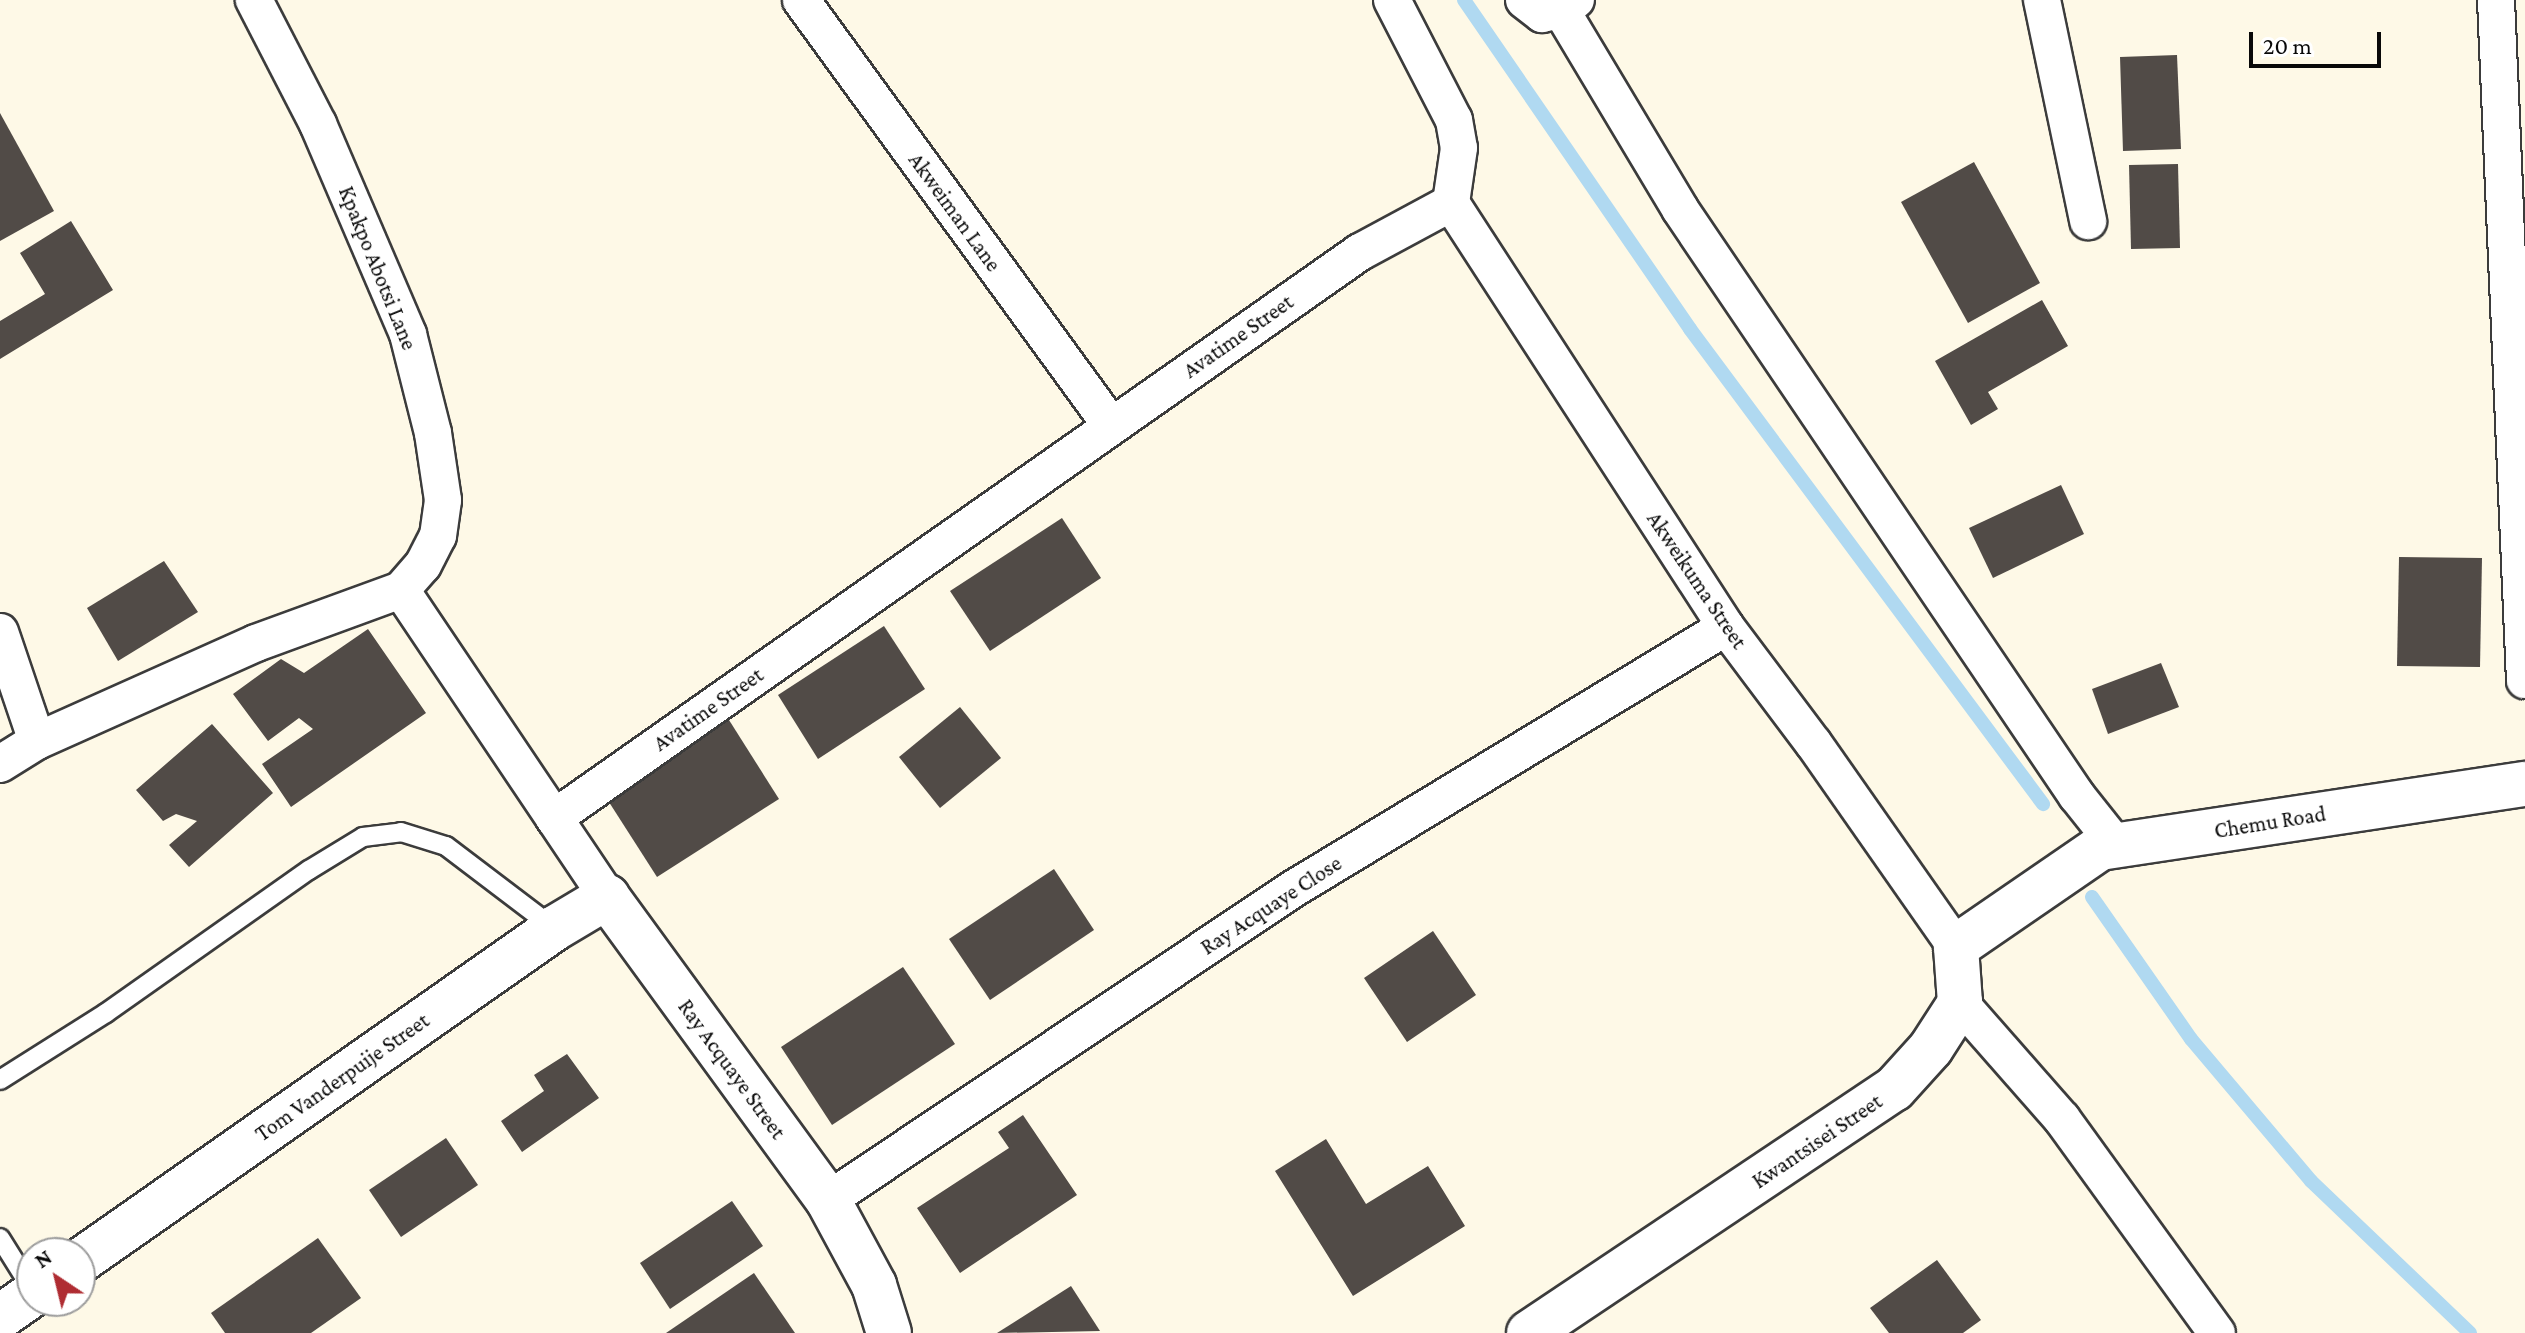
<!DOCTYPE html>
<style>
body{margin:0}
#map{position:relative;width:2525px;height:1333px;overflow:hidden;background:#fef9e7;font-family:"Crimson Pro",serif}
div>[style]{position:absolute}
.stream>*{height:14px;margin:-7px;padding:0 7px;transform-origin:7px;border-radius:7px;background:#b0d9f1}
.building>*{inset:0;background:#514b47}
.roads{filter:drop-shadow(2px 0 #3c3c3c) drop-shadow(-2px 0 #3c3c3c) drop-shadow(0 2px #3c3c3c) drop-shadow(0 -2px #3c3c3c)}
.service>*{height:18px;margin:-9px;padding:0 9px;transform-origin:9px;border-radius:9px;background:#fff}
.minor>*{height:36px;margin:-18px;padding:0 18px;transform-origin:18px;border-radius:18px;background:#fff}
.tertiary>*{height:44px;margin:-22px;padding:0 22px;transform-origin:22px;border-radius:22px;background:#fff}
span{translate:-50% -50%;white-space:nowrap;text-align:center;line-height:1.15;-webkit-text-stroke:8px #fff;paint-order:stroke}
.street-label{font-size:22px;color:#090909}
.north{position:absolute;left:16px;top:1237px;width:80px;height:80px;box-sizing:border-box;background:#fff;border:2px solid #9d9d9d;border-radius:50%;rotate:325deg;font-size:22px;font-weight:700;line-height:32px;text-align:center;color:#090909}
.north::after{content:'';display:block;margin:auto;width:28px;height:36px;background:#af2c32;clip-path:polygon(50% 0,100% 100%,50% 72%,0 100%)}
.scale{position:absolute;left:2249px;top:32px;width:132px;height:36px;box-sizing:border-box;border:4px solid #090909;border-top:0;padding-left:10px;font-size:24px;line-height:28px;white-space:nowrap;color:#090909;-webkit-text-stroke:6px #fff;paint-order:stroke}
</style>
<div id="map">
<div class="stream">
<div style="left:1464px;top:0;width:399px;rotate:55.5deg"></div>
<div style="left:1690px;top:329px;width:592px;rotate:53.38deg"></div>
<div style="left:2092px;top:897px;width:173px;rotate:55.1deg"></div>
<div style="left:2191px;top:1039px;width:186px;rotate:49.8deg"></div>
<div style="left:2311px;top:1181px;width:220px;rotate:43.7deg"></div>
</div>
<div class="building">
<div style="clip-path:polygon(2177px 55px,2181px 149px,2123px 151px,2120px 57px)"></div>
<div style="clip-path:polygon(0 113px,54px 211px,0 241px)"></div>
<div style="clip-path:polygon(1974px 162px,2040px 283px,1968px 323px,1901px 202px)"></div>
<div style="clip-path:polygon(2178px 164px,2180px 248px,2131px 249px,2129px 165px)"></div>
<div style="clip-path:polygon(71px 221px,113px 290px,0 359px,0 321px,45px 294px,20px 253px)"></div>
<div style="clip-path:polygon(2042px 300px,2068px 346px,1988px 392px,1998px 409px,1971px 425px,1935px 361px)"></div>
<div style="clip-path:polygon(2061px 485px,2084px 534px,1993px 578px,1969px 528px)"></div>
<div style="clip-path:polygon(1062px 518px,1101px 578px,990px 651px,950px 591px)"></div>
<div style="clip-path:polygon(2399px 557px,2482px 558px,2480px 667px,2397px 666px)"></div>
<div style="clip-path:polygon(164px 561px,198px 612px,118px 661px,87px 608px)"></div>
<div style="clip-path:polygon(884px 626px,925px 689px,818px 759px,778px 695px)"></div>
<div style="clip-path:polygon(368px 629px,426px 713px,291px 807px,262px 764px,313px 729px,299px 718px,268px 741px,233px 694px,281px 659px,304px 673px)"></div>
<div style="clip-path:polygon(2161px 663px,2179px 707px,2108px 734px,2092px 689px)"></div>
<div style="clip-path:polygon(960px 707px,1001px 758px,940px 808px,899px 757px)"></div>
<div style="clip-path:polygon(729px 720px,779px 799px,657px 877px,607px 799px)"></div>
<div style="clip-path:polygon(212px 724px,273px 793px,189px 867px,169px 845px,197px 821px,176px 814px,163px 821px,136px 790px)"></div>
<div style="clip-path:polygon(1054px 869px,1094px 930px,990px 1000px,949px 939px)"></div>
<div style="clip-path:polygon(1433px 931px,1476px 995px,1407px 1042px,1364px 978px)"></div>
<div style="clip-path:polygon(903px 967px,955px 1044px,832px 1125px,781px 1047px)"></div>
<div style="clip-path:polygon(567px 1054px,599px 1098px,522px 1152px,501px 1121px,544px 1091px,534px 1075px)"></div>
<div style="clip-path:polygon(1023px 1115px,1077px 1195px,960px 1273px,917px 1208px,1009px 1148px,998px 1132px)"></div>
<div style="clip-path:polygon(446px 1138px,478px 1185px,401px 1237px,369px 1190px)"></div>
<div style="clip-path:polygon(1326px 1139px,1366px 1204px,1428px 1166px,1465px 1226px,1353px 1296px,1275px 1171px)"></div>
<div style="clip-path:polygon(732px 1201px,763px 1246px,670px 1309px,640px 1263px)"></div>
<div style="clip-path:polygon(318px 1238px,361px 1298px,311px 1333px,225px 1333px,211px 1313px)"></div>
<div style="clip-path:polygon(1937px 1260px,1981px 1320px,1963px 1333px,1889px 1333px,1870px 1308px)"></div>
<div style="clip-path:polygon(754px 1273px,795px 1333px,666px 1333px)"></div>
<div style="clip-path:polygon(1071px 1286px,1100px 1331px,997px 1333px)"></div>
</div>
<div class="roads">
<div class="service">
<div style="left:0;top:1080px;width:125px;rotate:-32.3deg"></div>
<div style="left:106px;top:1013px;width:248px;rotate:-35.2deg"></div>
<div style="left:309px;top:870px;width:63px;rotate:-31.4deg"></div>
<div style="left:363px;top:837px;width:38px;rotate:-7deg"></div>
<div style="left:401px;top:832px;width:47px;rotate:17.3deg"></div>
<div style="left:446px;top:846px;width:136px;rotate:37.2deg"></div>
<div style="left:0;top:1238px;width:60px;rotate:57.9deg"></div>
</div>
<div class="minor">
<div style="left:801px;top:0;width:525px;rotate:53.92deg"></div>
<div style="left:1392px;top:0;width:135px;rotate:62.7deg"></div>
<div style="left:1454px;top:120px;width:28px;rotate:80deg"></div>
<div style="left:1459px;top:148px;width:56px;rotate:98.3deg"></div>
<div style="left:1524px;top:0;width:23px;rotate:38deg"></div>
<div style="left:1542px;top:14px;width:19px;rotate:-12deg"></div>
<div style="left:1561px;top:10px;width:18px;rotate:-34deg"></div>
<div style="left:2042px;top:0;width:226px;rotate:78.2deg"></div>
<div style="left:2496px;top:0;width:681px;rotate:87.56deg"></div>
<div style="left:1561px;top:10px;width:232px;rotate:59.1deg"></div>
<div style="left:1680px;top:209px;width:709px;rotate:55.93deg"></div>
<div style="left:2077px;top:796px;width:63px;rotate:51.5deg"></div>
<div style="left:1451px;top:203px;width:505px;rotate:57.03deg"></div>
<div style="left:1726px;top:627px;width:146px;rotate:53.1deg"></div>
<div style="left:1814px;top:744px;width:248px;rotate:55deg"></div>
<div style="left:401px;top:590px;width:370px;rotate:56.1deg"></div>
<div style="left:0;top:632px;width:115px;rotate:71.3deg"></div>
<div style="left:0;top:764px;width:44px;rotate:-31.9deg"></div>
<div style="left:37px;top:741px;width:240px;rotate:-24.1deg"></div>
<div style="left:256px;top:643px;width:154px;rotate:-20.1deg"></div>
<div style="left:401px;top:590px;width:33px;rotate:-49deg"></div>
<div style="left:423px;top:565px;width:33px;rotate:-63deg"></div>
<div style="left:438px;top:536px;width:36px;rotate:-82deg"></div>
<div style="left:443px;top:500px;width:68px;rotate:-98.5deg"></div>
<div style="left:433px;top:433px;width:102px;rotate:-104.2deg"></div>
<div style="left:408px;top:334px;width:228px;rotate:-113.2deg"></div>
<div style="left:318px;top:124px;width:140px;rotate:-117.3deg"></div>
<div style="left:554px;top:818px;width:985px;rotate:-35.08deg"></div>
<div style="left:1360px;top:252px;width:103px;rotate:-28.3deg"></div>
<div style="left:1960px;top:1003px;width:154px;rotate:48.7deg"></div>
<div style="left:2062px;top:1119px;width:264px;rotate:54.1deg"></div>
<div style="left:828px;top:1200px;width:559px;rotate:-33.78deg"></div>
<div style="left:1293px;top:889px;width:506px;rotate:-31.18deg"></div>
</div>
<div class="tertiary">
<div style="left:80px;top:1261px;width:580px;rotate:-35.03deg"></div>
<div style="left:555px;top:928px;width:61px;rotate:-30.8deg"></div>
<div style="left:607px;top:897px;width:375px;rotate:53.9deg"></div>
<div style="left:828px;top:1200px;width:97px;rotate:61.6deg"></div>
<div style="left:874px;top:1285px;width:50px;rotate:72.6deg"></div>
<div style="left:0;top:1317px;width:39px;rotate:-35deg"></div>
<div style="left:1529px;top:1333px;width:439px;rotate:-33.8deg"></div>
<div style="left:1894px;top:1089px;width:55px;rotate:-47.9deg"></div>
<div style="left:1931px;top:1048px;width:54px;rotate:-57.2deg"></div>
<div style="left:1960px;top:1003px;width:56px;rotate:-94.1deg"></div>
<div style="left:1956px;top:947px;width:175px;rotate:-34.5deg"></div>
<div style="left:2100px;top:848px;width:430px;rotate:-8.6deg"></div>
</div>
</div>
<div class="street-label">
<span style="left:955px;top:212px;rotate:54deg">Akweiman Lane</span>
<span style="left:378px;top:268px;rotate:68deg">Kpakpo Abotsi Lane</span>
<span style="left:1238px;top:336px;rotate:-35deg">Avatime Street</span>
<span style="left:1697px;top:580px;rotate:56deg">Akweikuma Street</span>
<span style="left:708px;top:709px;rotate:-35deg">Avatime Street</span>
<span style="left:2270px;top:822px;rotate:-9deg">Chemu Road</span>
<span style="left:1271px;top:905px;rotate:-33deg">Ray Acquaye Close</span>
<span style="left:732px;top:1069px;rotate:54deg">Ray Acquaye Street</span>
<span style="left:342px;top:1077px;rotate:-35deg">Tom Vanderpuije Street</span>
<span style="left:1817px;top:1141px;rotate:-34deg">Kwantsisei Street</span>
</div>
<div class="north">N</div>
<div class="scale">20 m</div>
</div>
